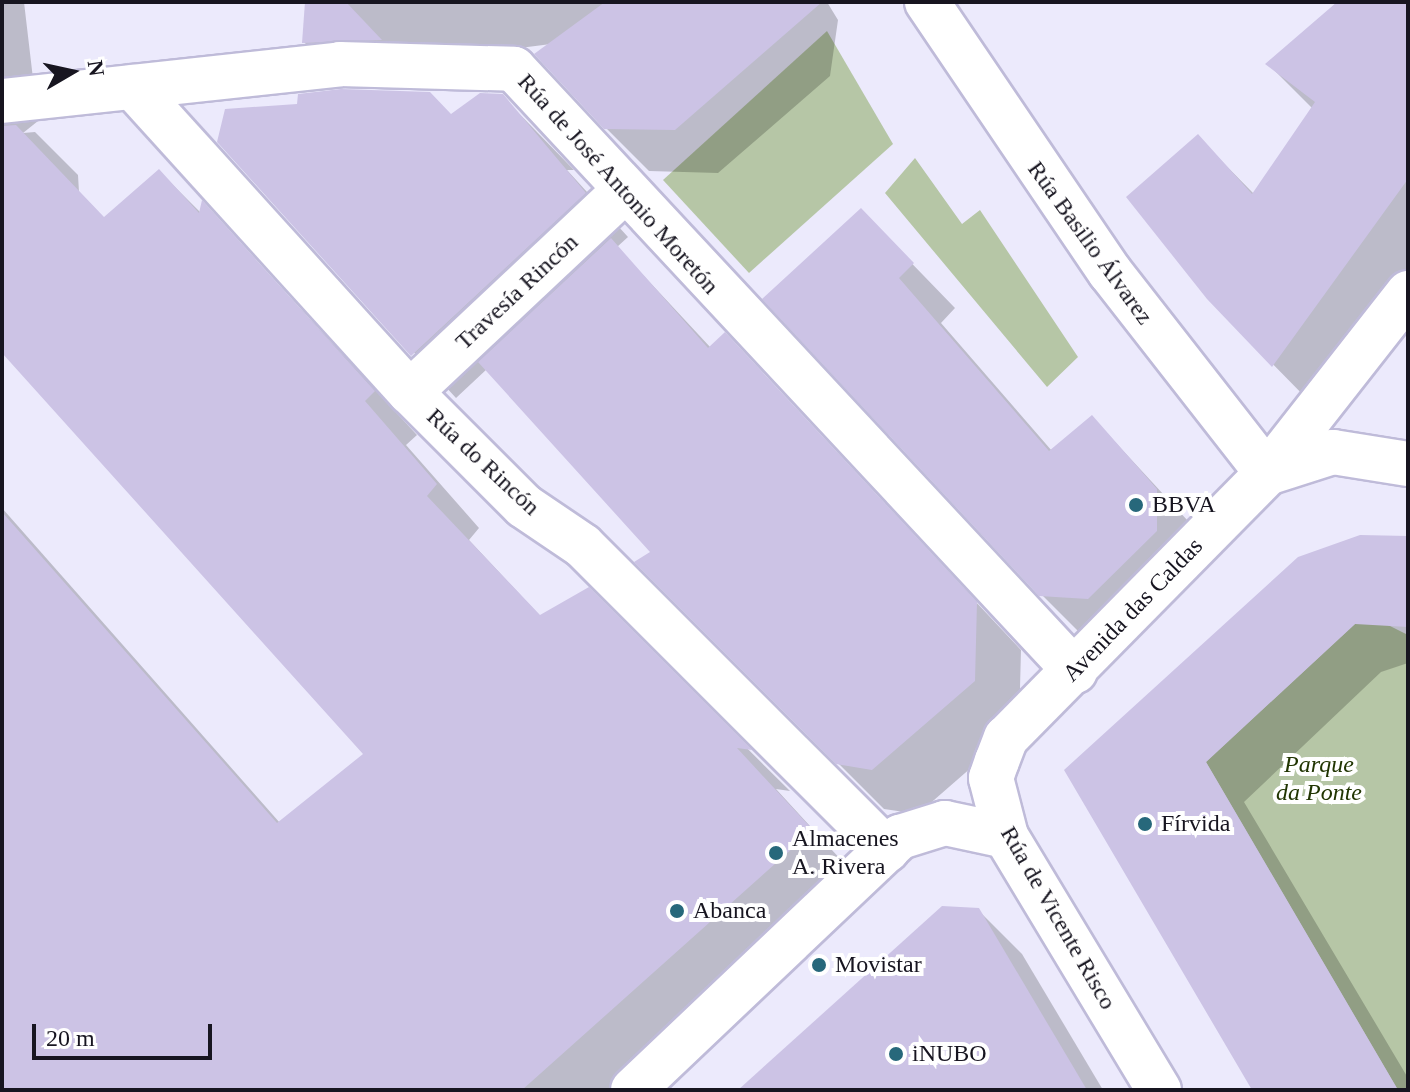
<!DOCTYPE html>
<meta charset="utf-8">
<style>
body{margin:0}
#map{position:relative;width:1410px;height:1092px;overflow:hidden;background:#eceafc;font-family:"Times New Roman",serif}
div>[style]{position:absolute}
.green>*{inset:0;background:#b6c6a6}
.shadow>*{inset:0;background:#0003}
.building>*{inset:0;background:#ccc3e5}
.roads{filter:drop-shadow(2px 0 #bfbbd9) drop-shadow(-2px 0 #bfbbd9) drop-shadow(0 2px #bfbbd9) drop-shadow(0 -2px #bfbbd9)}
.minor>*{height:44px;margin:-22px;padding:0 22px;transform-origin:22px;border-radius:22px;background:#fff}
.tertiary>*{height:44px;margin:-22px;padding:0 22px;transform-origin:22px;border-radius:22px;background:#fff}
.trunk>*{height:44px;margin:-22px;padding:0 22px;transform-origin:22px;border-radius:22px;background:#fff}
.dots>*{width:22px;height:22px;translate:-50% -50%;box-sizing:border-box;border:4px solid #fff;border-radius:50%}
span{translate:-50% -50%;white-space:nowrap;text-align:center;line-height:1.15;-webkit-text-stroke:8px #fff;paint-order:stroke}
.street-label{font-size:24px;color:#171520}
.poi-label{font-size:24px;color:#171520}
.left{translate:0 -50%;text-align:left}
.park-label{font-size:24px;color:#213502;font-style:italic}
.frame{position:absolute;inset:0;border:4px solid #171520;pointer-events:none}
.north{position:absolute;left:32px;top:32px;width:80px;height:80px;-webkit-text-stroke:6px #fff;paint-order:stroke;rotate:81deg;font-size:22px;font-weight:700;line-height:32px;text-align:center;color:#171520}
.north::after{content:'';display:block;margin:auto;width:28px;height:36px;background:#171520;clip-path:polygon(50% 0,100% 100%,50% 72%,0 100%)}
.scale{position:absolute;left:32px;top:1024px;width:180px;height:36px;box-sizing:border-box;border:4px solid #171520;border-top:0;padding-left:10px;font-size:24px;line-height:28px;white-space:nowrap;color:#171520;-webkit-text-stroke:6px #fff;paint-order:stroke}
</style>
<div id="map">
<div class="green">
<div style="clip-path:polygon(827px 31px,893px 144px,749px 273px,663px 180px)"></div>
<div style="clip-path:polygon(915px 158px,962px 224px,980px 210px,1078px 357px,1047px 387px,885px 193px)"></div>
<div style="clip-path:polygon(1355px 624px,1386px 624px,1408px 635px,1408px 1090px,1398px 1090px,1206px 762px)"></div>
</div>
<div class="shadow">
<div style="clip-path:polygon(2px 2px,24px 2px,38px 121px,23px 133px,35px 132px,78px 175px,79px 192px,105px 219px,159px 171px,201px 213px,203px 204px,417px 435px,406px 445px,479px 528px,469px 540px,541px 617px,588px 590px,790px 791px,776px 789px,854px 874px,613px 1090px,2px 1090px,2px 508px,280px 823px,365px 755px,2px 348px)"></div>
<div style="clip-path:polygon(307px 2px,827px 2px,838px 20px,830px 76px,718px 173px,649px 171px,605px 127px,551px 44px,403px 63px,347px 86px,304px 42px)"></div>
<div style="clip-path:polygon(1340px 2px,1408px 2px,1408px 281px,1316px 408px,1208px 298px,1198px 137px,1254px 194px,1313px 109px,1268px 64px)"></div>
<div style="clip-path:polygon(502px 96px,574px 170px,567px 170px,628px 237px,617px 247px,711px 348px,725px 335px,1021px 650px,1019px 726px,918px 814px,884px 809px,637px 562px,653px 553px,487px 369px,456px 398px,219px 141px,452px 116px)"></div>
<div style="clip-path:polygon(861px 211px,955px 308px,941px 323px,1052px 451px,1092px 417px,1200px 534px,1200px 575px,1131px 641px,1085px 638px,1041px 594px)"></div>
<div style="clip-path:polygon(1408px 541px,1408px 663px,1381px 672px,1244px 802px,1408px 1078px,1408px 1090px,1253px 1090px,1066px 771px)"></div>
<div style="clip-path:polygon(978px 910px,1022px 954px,1103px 1090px,741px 1090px)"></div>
</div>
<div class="building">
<div style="clip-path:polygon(305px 2px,346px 2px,382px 40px,302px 43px)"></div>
<div style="clip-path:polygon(605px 2px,822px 2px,675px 130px,604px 129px,534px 54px)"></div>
<div style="clip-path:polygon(1337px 2px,1408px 2px,1408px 179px,1272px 367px,1207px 299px,1126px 197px,1198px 134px,1252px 194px,1315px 102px,1265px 64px)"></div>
<div style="clip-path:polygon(341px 89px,430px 92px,451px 114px,480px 93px,503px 94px,586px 193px,411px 356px,217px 142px,225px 109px,297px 104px,298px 94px)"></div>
<div style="clip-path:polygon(16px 125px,104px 217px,159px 169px,199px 213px,202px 200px,375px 391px,365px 401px,437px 484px,427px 496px,540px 615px,589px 587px,752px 750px,737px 748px,813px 830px,522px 1090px,2px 1090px,2px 512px,277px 823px,363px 754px,2px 353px,2px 126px)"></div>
<div style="clip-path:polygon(861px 208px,914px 263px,899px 278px,1049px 451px,1092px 415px,1157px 489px,1157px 531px,1088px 599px,1039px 596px,762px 299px)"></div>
<div style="clip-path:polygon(611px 238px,708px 348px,725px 332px,977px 602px,975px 681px,872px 770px,836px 764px,634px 562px,650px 552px,478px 362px)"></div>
<div style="clip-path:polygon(1360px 535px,1408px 536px,1408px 627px,1355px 624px,1206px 762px,1398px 1090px,1252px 1090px,1064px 770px,1298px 557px)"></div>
<div style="clip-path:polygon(942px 906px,979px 908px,1087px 1090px,738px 1090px)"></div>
</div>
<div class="roads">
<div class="minor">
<div style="left:133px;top:87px;width:412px;rotate:47.8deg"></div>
<div style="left:410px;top:392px;width:161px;rotate:45deg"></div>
<div style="left:524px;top:506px;width:71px;rotate:34.1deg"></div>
<div style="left:583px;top:546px;width:430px;rotate:45deg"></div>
<div style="left:2px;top:101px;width:340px;rotate:-6.2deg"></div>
<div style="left:340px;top:64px;width:174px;rotate:1.6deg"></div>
<div style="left:514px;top:69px;width:823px;rotate:47.02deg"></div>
<div style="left:410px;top:392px;width:292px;rotate:-43.2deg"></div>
<div style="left:633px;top:1090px;width:368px;rotate:-43.5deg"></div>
<div style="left:900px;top:837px;width:47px;rotate:-17.3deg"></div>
<div style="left:945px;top:823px;width:62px;rotate:12deg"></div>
</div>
<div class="tertiary">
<div style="left:1267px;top:473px;width:229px;rotate:-51.9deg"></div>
</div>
<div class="trunk">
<div style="left:927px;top:2px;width:326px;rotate:55.9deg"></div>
<div style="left:1110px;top:272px;width:255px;rotate:52deg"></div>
<div style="left:1159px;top:1090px;width:297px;rotate:-121.1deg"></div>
<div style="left:1006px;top:836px;width:60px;rotate:-104.5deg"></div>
<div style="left:991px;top:778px;width:18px;rotate:-71deg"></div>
<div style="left:997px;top:761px;width:25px;rotate:-69deg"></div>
<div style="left:1006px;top:738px;width:372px;rotate:-45.4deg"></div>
<div style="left:1267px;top:473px;width:69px;rotate:-17.7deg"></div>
<div style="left:1333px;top:452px;width:76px;rotate:9.1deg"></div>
</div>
</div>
<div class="dots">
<div style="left:1136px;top:505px;background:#27687b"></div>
<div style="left:1145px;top:824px;background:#27687b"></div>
<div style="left:776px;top:853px;background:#27687b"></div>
<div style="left:677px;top:911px;background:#27687b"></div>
<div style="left:819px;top:965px;background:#27687b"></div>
<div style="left:896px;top:1054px;background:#27687b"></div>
</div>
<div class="street-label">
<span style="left:618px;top:184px;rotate:48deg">Rúa de José Antonio Moretón</span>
<span style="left:1090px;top:243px;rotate:54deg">Rúa Basilio Álvarez</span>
<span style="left:517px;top:292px;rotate:-43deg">Travesía Rincón</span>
<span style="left:483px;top:462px;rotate:43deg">Rúa do Rincón</span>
<span style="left:1133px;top:610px;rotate:-46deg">Avenida das Caldas</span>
<span style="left:1058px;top:918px;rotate:60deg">Rúa de Vicente Risco</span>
</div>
<div class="poi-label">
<span class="left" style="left:1152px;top:505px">BBVA</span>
<span class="left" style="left:1161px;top:824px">Fírvida</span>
<span class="left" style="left:792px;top:853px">Almacenes<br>A. Rivera</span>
<span class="left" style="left:693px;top:911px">Abanca</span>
<span class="left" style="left:835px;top:965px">Movistar</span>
<span class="left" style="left:912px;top:1054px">iNUBO</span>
</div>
<div class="park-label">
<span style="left:1319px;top:779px">Parque<br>da Ponte</span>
</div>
<div class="frame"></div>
<div class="north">N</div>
<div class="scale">20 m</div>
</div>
